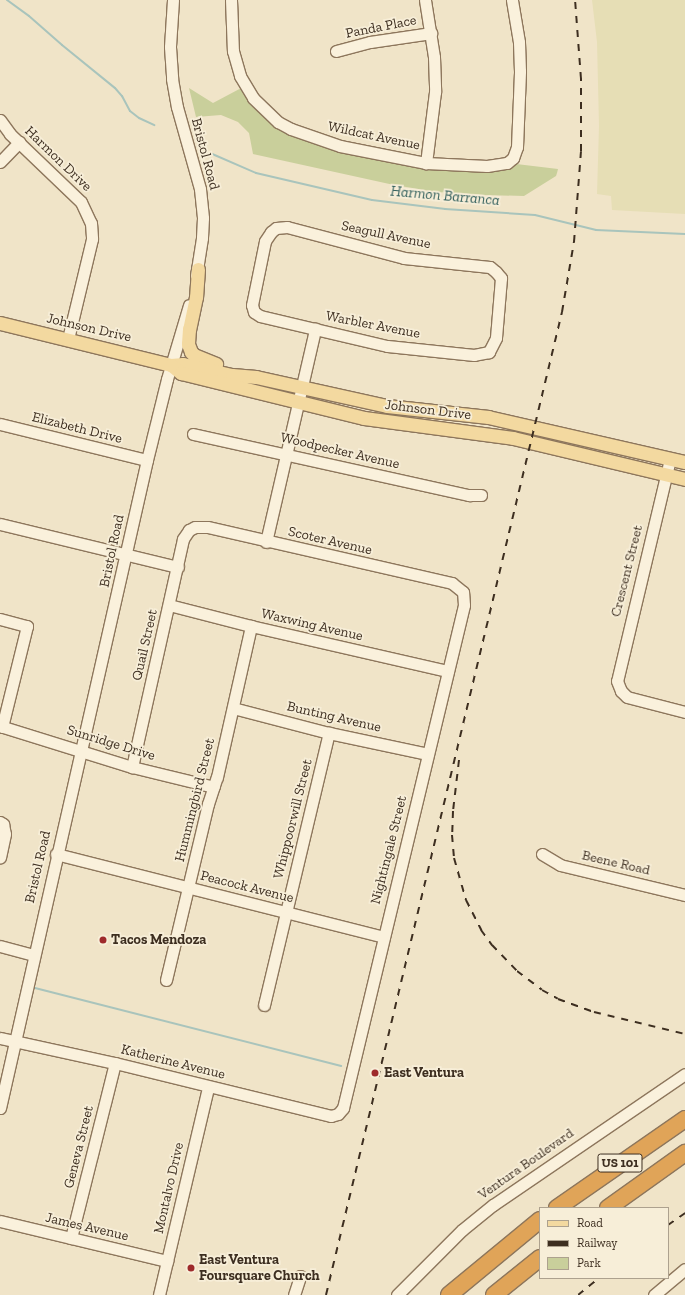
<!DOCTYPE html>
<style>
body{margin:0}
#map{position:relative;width:685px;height:1295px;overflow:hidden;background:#f0e4c8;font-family:"Zilla Slab",serif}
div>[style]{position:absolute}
.farmland>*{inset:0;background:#e6deb5}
.green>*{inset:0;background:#c9cf9b}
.stream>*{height:2px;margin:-1px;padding:0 1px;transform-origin:1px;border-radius:1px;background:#a9c4bc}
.roads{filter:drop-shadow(1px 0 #8d765c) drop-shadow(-1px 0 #8d765c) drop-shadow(0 1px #8d765c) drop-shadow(0 -1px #8d765c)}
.minor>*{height:11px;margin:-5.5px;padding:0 5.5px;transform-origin:5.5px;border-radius:5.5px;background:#faf1dc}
.major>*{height:13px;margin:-6.5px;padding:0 6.5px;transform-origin:6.5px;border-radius:6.5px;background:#f3d9a0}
.highway>*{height:16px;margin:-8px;padding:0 8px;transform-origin:8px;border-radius:8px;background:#e0a458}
.rail>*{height:2px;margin-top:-1px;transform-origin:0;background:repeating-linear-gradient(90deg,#3d2e20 0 7px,transparent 0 14px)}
.dots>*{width:11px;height:11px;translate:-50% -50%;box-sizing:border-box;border:2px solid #f7eed8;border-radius:50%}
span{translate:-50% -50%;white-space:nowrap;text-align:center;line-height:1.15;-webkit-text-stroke:3.5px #f7eed8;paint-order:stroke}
.shield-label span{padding:1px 3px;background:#f7eed8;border:1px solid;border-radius:3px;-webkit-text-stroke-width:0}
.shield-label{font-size:13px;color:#3d2e20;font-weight:700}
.street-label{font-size:14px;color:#3d2e20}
.poi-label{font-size:14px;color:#3d2e20;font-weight:700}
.left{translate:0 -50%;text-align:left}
.water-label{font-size:15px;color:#2f5d5a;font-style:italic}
.legend{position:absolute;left:539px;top:1207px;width:130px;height:72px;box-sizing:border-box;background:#f7eed8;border:1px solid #ada18e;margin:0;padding:5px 7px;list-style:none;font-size:12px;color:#3d2e20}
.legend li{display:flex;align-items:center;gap:8px;height:20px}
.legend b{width:20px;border:1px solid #ada18e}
</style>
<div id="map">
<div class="farmland">
<div style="clip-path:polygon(592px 0,685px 0,685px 214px,612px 210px,611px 196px,597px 194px,599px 126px,597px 42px)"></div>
</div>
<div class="green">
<div style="clip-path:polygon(245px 86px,291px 129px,426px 163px,507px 163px,558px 169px,557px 173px,556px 176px,524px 196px,486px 195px,437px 192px,394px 185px,253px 154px,249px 133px,238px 122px,221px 115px,196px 117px,189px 88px,213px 103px)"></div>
</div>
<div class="stream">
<div style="left:7px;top:0;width:27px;rotate:36deg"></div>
<div style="left:29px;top:16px;width:44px;rotate:41.3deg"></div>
<div style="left:62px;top:45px;width:68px;rotate:39.1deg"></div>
<div style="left:115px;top:88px;width:11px;rotate:49deg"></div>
<div style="left:122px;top:96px;width:17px;rotate:62deg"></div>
<div style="left:130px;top:111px;width:11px;rotate:38deg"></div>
<div style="left:139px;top:118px;width:17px;rotate:25deg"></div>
<div style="left:210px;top:153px;width:50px;rotate:23.5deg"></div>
<div style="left:256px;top:173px;width:119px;rotate:13.1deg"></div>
<div style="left:372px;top:200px;width:74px;rotate:7deg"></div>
<div style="left:445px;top:209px;width:90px;rotate:3.8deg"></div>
<div style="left:535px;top:215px;width:63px;rotate:13.8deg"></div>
<div style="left:596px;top:230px;width:89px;rotate:2.6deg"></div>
<div style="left:35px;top:988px;width:316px;rotate:14.3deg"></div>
</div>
<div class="roads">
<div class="minor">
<div style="left:173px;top:0;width:47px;rotate:93.7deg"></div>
<div style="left:170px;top:47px;width:32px;rotate:86deg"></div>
<div style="left:172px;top:79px;width:28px;rotate:80deg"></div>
<div style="left:177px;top:107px;width:85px;rotate:74.3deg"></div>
<div style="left:200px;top:189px;width:29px;rotate:84deg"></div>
<div style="left:203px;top:218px;width:20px;rotate:93deg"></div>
<div style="left:202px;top:238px;width:38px;rotate:99deg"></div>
<div style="left:231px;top:0;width:51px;rotate:87.8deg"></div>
<div style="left:233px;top:51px;width:26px;rotate:74deg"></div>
<div style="left:240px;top:76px;width:26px;rotate:59deg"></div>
<div style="left:253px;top:98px;width:35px;rotate:44deg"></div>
<div style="left:278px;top:122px;width:15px;rotate:28deg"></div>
<div style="left:291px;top:129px;width:52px;rotate:19.1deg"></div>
<div style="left:340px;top:146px;width:88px;rotate:11.2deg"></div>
<div style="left:426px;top:163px;width:61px;rotate:2.8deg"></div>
<div style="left:487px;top:166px;width:20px;rotate:-9deg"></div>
<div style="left:507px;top:163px;width:8px;rotate:-40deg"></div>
<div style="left:513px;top:158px;width:12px;rotate:-70deg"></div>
<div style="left:517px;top:147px;width:76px;rotate:-87.7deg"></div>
<div style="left:520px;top:71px;width:29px;rotate:-92deg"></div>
<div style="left:519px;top:42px;width:43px;rotate:-99.5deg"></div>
<div style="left:425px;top:0;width:58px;rotate:81deg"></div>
<div style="left:434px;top:57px;width:35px;rotate:88deg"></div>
<div style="left:435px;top:92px;width:72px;rotate:97.2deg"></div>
<div style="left:336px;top:51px;width:35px;rotate:-15deg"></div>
<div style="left:370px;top:42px;width:62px;rotate:-8.4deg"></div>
<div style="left:0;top:120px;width:17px;rotate:54deg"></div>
<div style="left:10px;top:134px;width:98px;rotate:43.8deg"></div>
<div style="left:81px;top:202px;width:23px;rotate:65deg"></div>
<div style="left:91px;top:223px;width:16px;rotate:86deg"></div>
<div style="left:92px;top:239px;width:103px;rotate:103.5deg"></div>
<div style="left:0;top:162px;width:28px;rotate:-46deg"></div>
<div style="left:287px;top:227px;width:121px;rotate:14.8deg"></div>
<div style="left:404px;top:258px;width:86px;rotate:6deg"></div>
<div style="left:490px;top:267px;width:8px;rotate:40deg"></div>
<div style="left:496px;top:272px;width:8px;rotate:50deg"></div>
<div style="left:501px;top:278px;width:60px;rotate:94.8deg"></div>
<div style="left:496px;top:338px;width:16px;rotate:117deg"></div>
<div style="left:489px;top:352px;width:15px;rotate:169deg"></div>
<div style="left:474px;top:355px;width:87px;rotate:-174.1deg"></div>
<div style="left:387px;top:346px;width:130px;rotate:-166.7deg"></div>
<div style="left:260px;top:316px;width:7px;rotate:-146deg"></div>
<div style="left:254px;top:312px;width:7px;rotate:-106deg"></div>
<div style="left:252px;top:305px;width:65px;rotate:-78.5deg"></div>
<div style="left:265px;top:241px;width:11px;rotate:-56deg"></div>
<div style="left:271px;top:232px;width:6px;rotate:-39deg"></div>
<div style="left:276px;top:228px;width:11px;rotate:-5deg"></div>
<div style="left:0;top:424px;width:151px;rotate:13.8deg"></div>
<div style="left:193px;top:434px;width:283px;rotate:12.5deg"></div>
<div style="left:469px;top:495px;width:12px"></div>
<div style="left:670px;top:459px;width:228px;rotate:103.4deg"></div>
<div style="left:617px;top:681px;width:11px;rotate:68deg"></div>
<div style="left:621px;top:691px;width:8px;rotate:45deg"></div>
<div style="left:627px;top:697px;width:60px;rotate:14.5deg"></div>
<div style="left:0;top:524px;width:183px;rotate:13.6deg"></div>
<div style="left:266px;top:542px;width:219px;rotate:-77deg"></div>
<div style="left:169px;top:605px;width:85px;rotate:14.4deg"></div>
<div style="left:251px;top:626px;width:202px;rotate:12.9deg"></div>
<div style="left:0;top:619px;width:28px;rotate:15deg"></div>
<div style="left:27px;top:626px;width:104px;rotate:103.9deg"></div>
<div style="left:233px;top:708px;width:99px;rotate:14.6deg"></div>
<div style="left:329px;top:733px;width:101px;rotate:12deg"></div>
<div style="left:0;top:726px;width:138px;rotate:17.3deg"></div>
<div style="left:132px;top:767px;width:84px;rotate:13.7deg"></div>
<div style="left:0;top:822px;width:4px;rotate:34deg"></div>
<div style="left:3px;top:824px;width:10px;rotate:79deg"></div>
<div style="left:5px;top:834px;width:24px;rotate:102deg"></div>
<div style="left:56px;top:854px;width:338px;rotate:14.2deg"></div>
<div style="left:542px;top:854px;width:21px;rotate:31deg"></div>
<div style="left:560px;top:865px;width:129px;rotate:13.5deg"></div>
<div style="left:0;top:946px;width:35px;rotate:15deg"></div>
<div style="left:166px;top:980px;width:181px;rotate:-76.6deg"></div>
<div style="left:208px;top:804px;width:28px;rotate:-72deg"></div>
<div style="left:217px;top:777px;width:155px;rotate:-77.3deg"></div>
<div style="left:264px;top:1005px;width:280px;rotate:-76.6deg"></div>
<div style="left:0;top:1038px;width:118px;rotate:12.3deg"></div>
<div style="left:115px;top:1063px;width:222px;rotate:13.8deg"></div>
<div style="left:331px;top:1116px;width:7px;rotate:-16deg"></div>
<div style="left:338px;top:1114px;width:8px;rotate:-50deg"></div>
<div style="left:343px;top:1108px;width:517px;rotate:-76.47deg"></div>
<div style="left:464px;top:605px;width:13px;rotate:-94deg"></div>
<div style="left:463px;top:592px;width:14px;rotate:-141deg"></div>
<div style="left:452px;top:583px;width:251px;rotate:-167.1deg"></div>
<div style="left:207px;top:527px;width:12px;rotate:180deg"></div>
<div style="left:195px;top:527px;width:7px;rotate:153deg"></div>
<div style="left:189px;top:530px;width:11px;rotate:124deg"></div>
<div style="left:183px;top:539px;width:234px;rotate:102.6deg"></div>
<div style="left:0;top:1108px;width:664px;rotate:-77.22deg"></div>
<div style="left:147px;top:460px;width:83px;rotate:-76.1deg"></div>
<div style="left:167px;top:379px;width:77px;rotate:-73.4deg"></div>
<div style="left:0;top:1221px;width:172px;rotate:13.5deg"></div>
<div style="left:71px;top:1238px;width:180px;rotate:-75.9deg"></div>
<div style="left:159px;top:1295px;width:214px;rotate:-76.7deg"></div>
<div style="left:294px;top:1295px;width:20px;rotate:-72deg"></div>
<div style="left:397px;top:1295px;width:92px;rotate:-45deg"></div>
<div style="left:462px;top:1230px;width:40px;rotate:-39deg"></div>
<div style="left:493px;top:1205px;width:232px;rotate:-34.3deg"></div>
<div style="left:654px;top:1295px;width:40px;rotate:-40deg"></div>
</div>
<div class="major">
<div style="left:198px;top:269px;width:28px;rotate:94deg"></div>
<div style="left:196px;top:297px;width:33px;rotate:102deg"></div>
<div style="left:189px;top:329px;width:15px;rotate:94deg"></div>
<div style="left:188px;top:344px;width:9px;rotate:69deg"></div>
<div style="left:191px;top:352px;width:4px;rotate:45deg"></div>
<div style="left:194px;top:355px;width:24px;rotate:22deg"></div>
<div style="left:0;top:323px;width:176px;rotate:13.8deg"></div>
<div style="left:171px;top:365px;width:12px;rotate:-5deg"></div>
<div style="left:183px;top:364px;width:50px;rotate:12.7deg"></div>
<div style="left:232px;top:375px;width:24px;rotate:5deg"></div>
<div style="left:256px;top:377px;width:134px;rotate:12.5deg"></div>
<div style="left:387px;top:406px;width:102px;rotate:6.2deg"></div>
<div style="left:488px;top:417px;width:202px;rotate:12.9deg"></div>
<div style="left:171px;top:365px;width:13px;rotate:39deg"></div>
<div style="left:181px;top:373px;width:188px;rotate:13.8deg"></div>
<div style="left:364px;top:418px;width:150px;rotate:7.6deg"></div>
<div style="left:513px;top:438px;width:177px;rotate:13.4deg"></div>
</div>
<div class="highway">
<div style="left:557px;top:1208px;width:156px;rotate:-34.8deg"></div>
<div style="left:608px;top:1208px;width:95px;rotate:-35.5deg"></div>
<div style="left:449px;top:1295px;width:118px;rotate:-39.5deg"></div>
<div style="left:494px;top:1295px;width:59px;rotate:-38.8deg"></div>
</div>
</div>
<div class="rail">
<div style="left:459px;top:760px;width:51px;rotate:96.7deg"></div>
<div style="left:453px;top:811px;width:24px;rotate:92deg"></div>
<div style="left:452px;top:835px;width:23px;rotate:85deg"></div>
<div style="left:454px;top:858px;width:44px;rotate:74.1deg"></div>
<div style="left:466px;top:900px;width:34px;rotate:63deg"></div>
<div style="left:481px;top:930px;width:19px;rotate:54deg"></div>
<div style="left:492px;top:945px;width:36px;rotate:46deg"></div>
<div style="left:517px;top:971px;width:31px;rotate:37deg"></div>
<div style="left:542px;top:990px;width:18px;rotate:29deg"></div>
<div style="left:558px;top:999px;width:38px;rotate:20deg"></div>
<div style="left:594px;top:1012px;width:94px;rotate:13.6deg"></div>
<div style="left:668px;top:1225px;width:21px;rotate:-35deg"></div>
<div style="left:326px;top:1295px;width:1011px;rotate:-76.5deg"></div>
<div style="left:562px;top:312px;width:71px;rotate:-80.3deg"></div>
<div style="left:574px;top:242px;width:91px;rotate:-85.6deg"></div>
<div style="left:581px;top:151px;width:72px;rotate:-90deg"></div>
<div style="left:581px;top:79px;width:79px;rotate:-94.3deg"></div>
<div style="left:578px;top:1295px;width:27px;rotate:-39deg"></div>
</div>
<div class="dots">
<div style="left:103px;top:940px;background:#9e2a2b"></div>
<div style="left:375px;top:1073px;background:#9e2a2b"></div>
<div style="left:191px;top:1268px;background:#9e2a2b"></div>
</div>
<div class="shield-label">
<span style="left:620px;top:1163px">US 101</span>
</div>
<div class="street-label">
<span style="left:381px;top:27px;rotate:-11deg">Panda Place</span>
<span style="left:374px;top:136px;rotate:12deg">Wildcat Avenue</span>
<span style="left:205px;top:154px;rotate:75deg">Bristol Road</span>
<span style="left:58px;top:159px;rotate:44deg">Harmon Drive</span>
<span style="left:386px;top:235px;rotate:12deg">Seagull Avenue</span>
<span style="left:373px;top:325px;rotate:11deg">Warbler Avenue</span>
<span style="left:89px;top:328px;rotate:13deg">Johnson Drive</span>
<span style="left:428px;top:410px;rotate:7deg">Johnson Drive</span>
<span style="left:77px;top:428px;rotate:14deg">Elizabeth Drive</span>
<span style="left:340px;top:451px;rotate:13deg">Woodpecker Avenue</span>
<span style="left:330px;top:541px;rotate:13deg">Scoter Avenue</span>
<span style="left:112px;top:551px;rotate:-78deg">Bristol Road</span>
<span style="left:627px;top:571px;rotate:-76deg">Crescent Street</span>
<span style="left:312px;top:625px;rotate:13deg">Waxwing Avenue</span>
<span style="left:145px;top:645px;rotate:-77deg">Quail Street</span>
<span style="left:334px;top:717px;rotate:13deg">Bunting Avenue</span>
<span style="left:111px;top:743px;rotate:17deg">Sunridge Drive</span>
<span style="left:195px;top:800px;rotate:-76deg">Hummingbird Street</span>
<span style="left:293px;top:819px;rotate:-76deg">Whippoorwill Street</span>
<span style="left:389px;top:850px;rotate:-76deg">Nightingale Street</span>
<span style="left:616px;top:863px;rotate:13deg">Beene Road</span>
<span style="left:38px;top:867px;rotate:-77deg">Bristol Road</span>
<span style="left:247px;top:887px;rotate:14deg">Peacock Avenue</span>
<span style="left:173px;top:1062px;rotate:14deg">Katherine Avenue</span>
<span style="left:79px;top:1147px;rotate:-76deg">Geneva Street</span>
<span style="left:526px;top:1164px;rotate:-35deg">Ventura Boulevard</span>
<span style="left:169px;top:1188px;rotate:-77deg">Montalvo Drive</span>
<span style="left:87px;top:1227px;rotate:13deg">James Avenue</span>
</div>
<div class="poi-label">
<span class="left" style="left:111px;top:940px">Tacos Mendoza</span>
<span class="left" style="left:384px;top:1073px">East Ventura</span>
<span class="left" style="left:199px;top:1268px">East Ventura<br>Foursquare Church</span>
</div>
<div class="water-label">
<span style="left:445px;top:196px;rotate:5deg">Harmon Barranca</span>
</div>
<ul class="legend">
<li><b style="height:5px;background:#f3d9a0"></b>Road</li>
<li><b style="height:5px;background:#3d2e20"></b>Railway</li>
<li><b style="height:11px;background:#c9cf9b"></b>Park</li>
</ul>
</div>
